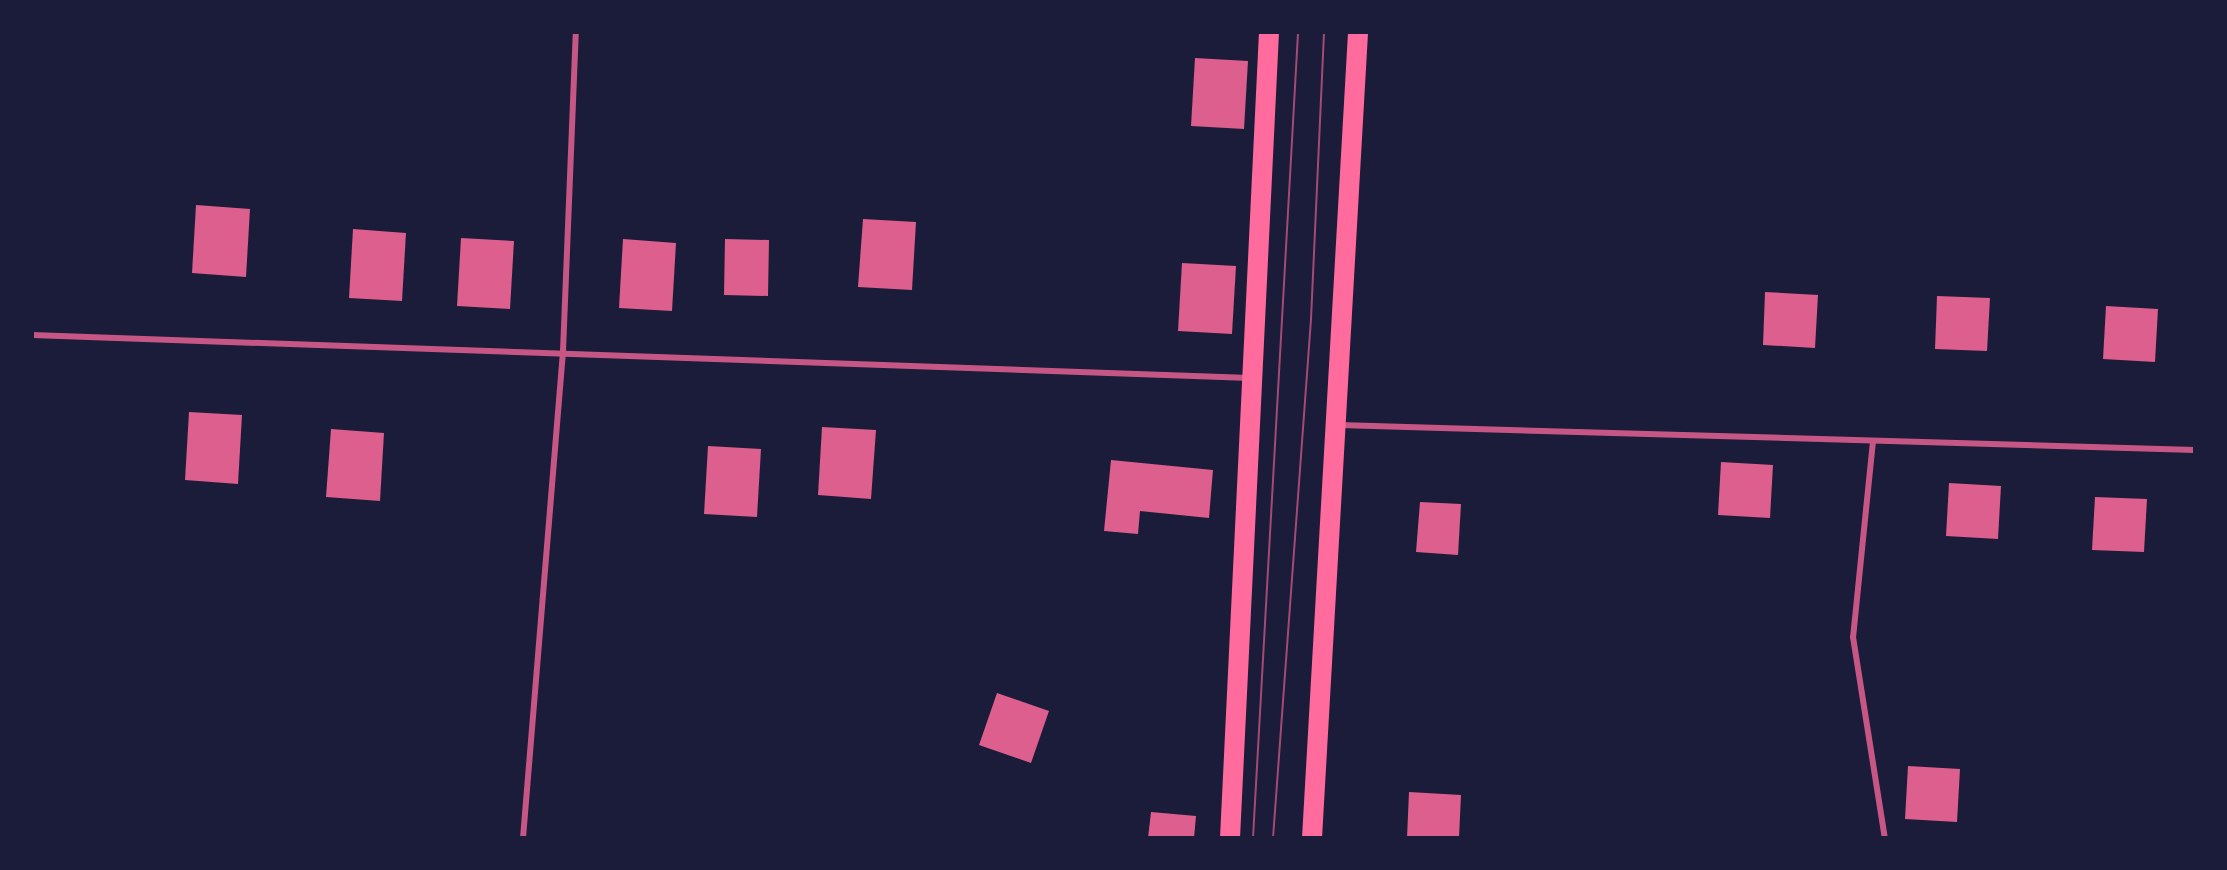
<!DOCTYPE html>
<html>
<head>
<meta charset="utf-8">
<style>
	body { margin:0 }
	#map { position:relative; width:2227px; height:870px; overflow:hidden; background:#1b1b3a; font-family:"IBM Plex Serif",serif }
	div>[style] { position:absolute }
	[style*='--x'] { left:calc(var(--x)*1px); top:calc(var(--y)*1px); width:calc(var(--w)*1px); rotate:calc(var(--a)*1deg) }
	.building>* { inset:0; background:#dd5f8e }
	.service>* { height:6px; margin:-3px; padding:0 3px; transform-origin:3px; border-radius:3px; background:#c65784 }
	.primary>* { height:20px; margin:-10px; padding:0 10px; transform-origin:10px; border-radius:10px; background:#ff6b9d }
	.tram>* { height:2px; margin:-1px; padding:0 1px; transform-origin:1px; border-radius:1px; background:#a44b75 }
	span { translate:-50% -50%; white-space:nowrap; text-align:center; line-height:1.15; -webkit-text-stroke:8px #1b1b3a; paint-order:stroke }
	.frame { position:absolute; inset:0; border:34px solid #1b1b3a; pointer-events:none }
</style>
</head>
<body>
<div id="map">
	<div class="building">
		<div style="clip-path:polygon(1195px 58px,1248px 61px,1244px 129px,1191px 126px)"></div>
		<div style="clip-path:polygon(196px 205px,250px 209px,246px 277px,192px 273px)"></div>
		<div style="clip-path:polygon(863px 219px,916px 222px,912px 290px,858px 287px)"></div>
		<div style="clip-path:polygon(353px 229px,406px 233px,402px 301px,349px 298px)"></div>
		<div style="clip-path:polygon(461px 238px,514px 241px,510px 309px,457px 306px)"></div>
		<div style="clip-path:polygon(623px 239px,676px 243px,672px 311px,619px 308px)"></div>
		<div style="clip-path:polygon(725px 239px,769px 240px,768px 296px,724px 295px)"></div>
		<div style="clip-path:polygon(1182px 263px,1236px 266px,1232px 334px,1178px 331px)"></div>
		<div style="clip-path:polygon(1765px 292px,1818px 295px,1815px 348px,1763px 345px)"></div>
		<div style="clip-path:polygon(1937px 296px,1990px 298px,1987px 351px,1935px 349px)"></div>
		<div style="clip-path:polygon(2106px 306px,2158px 309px,2155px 362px,2103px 359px)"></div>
		<div style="clip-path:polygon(189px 412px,242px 415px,238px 484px,185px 480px)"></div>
		<div style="clip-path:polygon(822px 427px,876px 430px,871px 499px,818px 495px)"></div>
		<div style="clip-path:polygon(331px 429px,384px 433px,380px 501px,326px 497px)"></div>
		<div style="clip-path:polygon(708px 446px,761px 449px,757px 517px,704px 514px)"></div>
		<div style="clip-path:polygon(1111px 460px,1213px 470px,1209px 518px,1140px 511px,1138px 534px,1104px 531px)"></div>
		<div style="clip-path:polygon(1721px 462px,1773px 465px,1770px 518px,1718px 515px)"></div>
		<div style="clip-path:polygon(1949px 483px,2001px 486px,1998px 539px,1946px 536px)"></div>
		<div style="clip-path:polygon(2095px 497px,2147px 499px,2144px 552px,2092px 550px)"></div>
		<div style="clip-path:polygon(1420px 502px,1461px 504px,1458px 555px,1416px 552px)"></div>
		<div style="clip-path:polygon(997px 693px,1049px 711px,1031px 763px,979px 745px)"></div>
		<div style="clip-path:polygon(1908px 766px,1960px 769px,1957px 822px,1905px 819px)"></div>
		<div style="clip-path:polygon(1409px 792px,1461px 795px,1459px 838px,1407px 838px)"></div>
		<div style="clip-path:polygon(1151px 812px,1196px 816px,1194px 838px,1148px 838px)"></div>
	</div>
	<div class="service">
		<div style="--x:32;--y:335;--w:1219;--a:2.02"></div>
		<div style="--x:1339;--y:425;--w:856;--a:1.67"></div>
		<div style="--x:1873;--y:441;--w:197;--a:95.8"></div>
		<div style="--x:1853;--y:637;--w:204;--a:81"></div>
		<div style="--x:523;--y:838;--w:489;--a:-85.3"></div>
		<div style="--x:563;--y:351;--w:319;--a:-87.7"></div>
	</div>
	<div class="primary">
		<div style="--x:1230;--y:838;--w:807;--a:-87.23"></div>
		<div style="--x:1312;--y:838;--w:807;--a:-86.73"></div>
	</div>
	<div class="tram">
		<div style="--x:1253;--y:838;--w:807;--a:-86.8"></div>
		<div style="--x:1273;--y:838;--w:520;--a:-85.81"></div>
		<div style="--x:1311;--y:319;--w:287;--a:-87.4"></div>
	</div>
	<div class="frame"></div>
</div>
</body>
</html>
